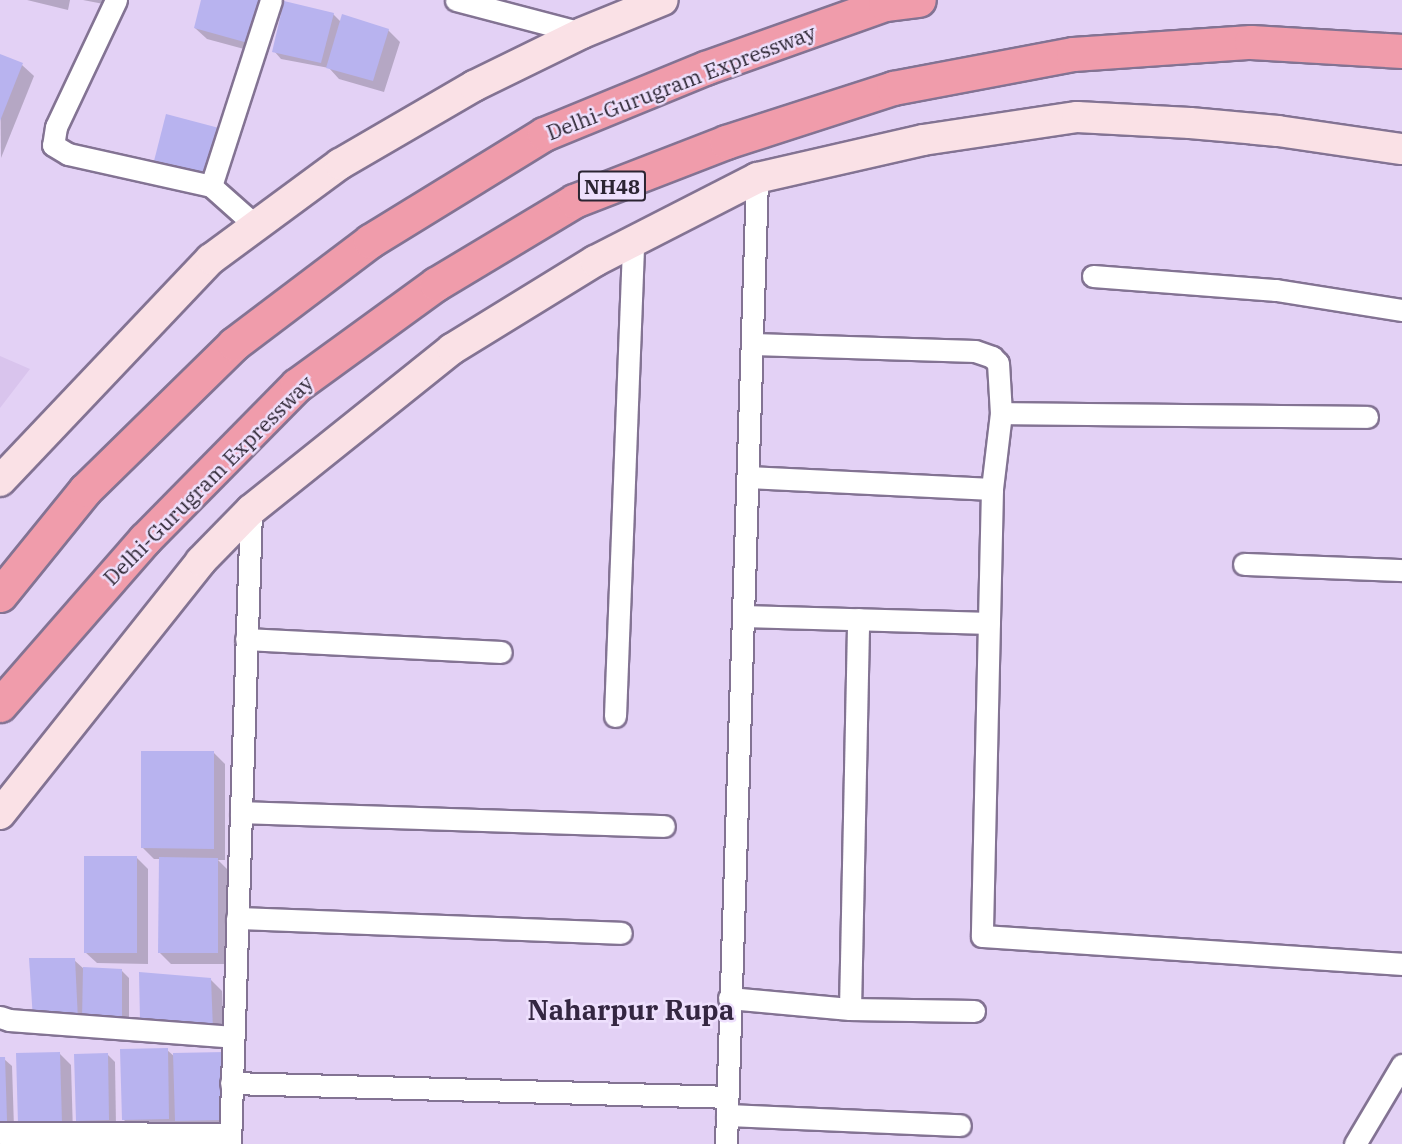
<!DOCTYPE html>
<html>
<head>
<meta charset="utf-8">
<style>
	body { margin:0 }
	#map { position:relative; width:1402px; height:1144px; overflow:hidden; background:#e3d1f5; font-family:"IBM Plex Serif",serif }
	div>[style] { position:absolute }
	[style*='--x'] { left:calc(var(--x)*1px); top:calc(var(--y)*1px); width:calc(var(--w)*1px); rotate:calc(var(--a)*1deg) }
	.built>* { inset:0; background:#d9c4ed }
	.shadow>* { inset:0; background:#0003 }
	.building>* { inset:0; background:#b8b3ef }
	.roads { filter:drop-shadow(2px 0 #837393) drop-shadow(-2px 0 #837393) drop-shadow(0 2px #837393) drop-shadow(0 -2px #837393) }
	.minor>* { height:21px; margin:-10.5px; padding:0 10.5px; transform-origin:10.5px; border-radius:10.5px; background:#fff }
	.secondary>* { height:30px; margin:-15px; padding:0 15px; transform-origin:15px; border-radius:15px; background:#fae1e6 }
	.motorway>* { height:33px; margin:-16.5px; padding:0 16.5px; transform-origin:16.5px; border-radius:16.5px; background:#f09cab }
	span { translate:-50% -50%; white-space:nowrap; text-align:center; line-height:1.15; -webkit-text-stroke:5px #eee0fd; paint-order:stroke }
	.shield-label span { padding:2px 4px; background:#eee0fd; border:2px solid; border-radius:4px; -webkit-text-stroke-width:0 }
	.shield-label { font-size:20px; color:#2b2432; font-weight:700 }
	.street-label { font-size:21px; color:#2b2432 }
	.district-label { font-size:27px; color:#342641; font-weight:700 }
</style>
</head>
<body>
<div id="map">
	<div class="built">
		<div style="clip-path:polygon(0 356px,30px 369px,0 408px)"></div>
	</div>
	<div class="shadow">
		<div style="clip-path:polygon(27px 0,70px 0,68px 10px)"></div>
		<div style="clip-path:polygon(83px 0,120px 0,119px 7px)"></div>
		<div style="clip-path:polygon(203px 0,273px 0,259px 53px,207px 39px,195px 28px)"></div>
		<div style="clip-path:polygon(333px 14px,341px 22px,388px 30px,400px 42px,384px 92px,339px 79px,329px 68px,281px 59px,274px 51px)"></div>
		<div style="clip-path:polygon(0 56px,22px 65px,34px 76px,1px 158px)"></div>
		<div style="clip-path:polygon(167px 115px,214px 181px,163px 168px,155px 161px)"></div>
		<div style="clip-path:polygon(214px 753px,225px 764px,225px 860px,218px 860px,229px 871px,229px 964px,171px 964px,159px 952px,160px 859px,154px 859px,143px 848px)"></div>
		<div style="clip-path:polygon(137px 858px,148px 869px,148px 964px,97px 963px,85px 952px)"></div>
		<div style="clip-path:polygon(74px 960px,84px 969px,122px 971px,129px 978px,129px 1029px,46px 1030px)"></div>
		<div style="clip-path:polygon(210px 979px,222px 991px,224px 1040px,153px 1030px,141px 1018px)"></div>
		<div style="clip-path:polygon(167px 1050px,175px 1057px,237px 1130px,135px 1131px,123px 1119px)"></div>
		<div style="clip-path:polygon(60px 1054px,71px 1065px,73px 1134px,31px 1135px)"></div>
		<div style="clip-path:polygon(107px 1054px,115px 1062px,116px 1127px,85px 1128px,78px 1120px)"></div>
		<div style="clip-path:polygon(0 1059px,4px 1059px,12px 1066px,14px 1128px,0 1129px)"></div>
	</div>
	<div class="building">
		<div style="clip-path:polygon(201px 0,259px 0,248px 43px,194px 28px)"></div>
		<div style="clip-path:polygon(284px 1px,334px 13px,321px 63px,272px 52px)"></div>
		<div style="clip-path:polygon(342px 14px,389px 29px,373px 81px,326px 68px)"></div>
		<div style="clip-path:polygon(0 54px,23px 63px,0 121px)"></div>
		<div style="clip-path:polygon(166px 114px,219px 128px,207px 175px,154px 161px)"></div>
		<div style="clip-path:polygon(141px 751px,214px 751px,214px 849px,141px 848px)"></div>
		<div style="clip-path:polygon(84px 856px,137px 856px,137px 953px,84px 953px)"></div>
		<div style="clip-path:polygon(159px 857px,218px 858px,218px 953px,158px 953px)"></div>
		<div style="clip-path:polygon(29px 958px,75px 958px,78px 1020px,33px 1019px)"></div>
		<div style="clip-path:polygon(83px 967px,122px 969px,122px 1022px,82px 1021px)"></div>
		<div style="clip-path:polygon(139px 972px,211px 978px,213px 1030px,140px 1019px)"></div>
		<div style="clip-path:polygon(168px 1048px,169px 1119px,122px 1120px,120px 1049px)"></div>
		<div style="clip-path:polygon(60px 1052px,62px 1123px,18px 1124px,16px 1053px)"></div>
		<div style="clip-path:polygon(225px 1052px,226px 1120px,175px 1121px,173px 1053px)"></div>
		<div style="clip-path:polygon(108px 1053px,109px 1120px,76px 1121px,74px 1054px)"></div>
		<div style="clip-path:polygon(0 1057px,5px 1057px,7px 1121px,0 1122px)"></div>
	</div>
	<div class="roads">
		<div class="minor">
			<div style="--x:116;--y:0;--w:140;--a:115.3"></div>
			<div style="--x:56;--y:127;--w:18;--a:99"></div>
			<div style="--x:53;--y:145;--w:17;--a:31"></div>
			<div style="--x:68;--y:154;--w:147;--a:12.6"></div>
			<div style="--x:211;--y:186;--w:60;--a:41.6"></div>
			<div style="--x:456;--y:0;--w:130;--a:14.7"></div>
			<div style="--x:211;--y:186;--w:195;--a:-72.1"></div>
			<div style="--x:1093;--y:276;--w:184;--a:4.4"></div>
			<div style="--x:1276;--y:290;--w:128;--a:9"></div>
			<div style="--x:753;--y:344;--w:222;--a:1.8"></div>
			<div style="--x:975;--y:351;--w:18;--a:19"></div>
			<div style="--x:992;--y:357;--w:8;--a:45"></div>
			<div style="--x:998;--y:363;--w:50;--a:86.6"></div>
			<div style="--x:1001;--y:413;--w:77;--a:96.8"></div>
			<div style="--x:992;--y:489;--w:447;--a:91.3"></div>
			<div style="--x:982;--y:936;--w:421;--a:3.8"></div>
			<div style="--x:1001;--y:413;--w:366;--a:0.6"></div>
			<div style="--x:748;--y:477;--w:244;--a:2.8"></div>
			<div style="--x:1244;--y:564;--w:158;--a:2.2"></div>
			<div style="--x:744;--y:616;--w:245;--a:1.6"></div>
			<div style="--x:246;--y:639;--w:255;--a:2.9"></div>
			<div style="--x:615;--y:716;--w:475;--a:-87.8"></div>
			<div style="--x:241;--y:812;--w:423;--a:1.9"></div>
			<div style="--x:237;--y:918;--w:384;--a:2.2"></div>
			<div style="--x:729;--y:998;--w:121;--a:5.2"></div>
			<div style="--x:850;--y:1009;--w:124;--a:0.9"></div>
			<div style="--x:850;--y:1009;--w:390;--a:-88.8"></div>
			<div style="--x:0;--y:1017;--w:9;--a:18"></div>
			<div style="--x:9;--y:1020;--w:225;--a:4.3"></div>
			<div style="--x:231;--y:1083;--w:496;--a:1.6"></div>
			<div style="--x:727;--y:1115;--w:233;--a:2.5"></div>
			<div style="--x:0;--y:1133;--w:230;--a:0.2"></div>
			<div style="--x:230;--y:1144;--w:634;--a:-88.1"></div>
			<div style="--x:726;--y:1144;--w:966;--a:-88.16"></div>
			<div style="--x:1355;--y:1144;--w:92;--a:-59.3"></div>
		</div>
		<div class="secondary">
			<div style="--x:0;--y:481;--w:306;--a:-46.5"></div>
			<div style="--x:211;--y:259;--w:160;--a:-36.4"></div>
			<div style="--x:340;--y:164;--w:155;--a:-30.2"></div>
			<div style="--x:474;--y:86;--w:120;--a:-26.1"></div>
			<div style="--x:582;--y:33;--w:87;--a:-22.2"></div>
			<div style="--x:0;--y:814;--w:323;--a:-51.5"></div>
			<div style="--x:201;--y:561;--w:71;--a:-45.6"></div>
			<div style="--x:251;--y:510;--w:258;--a:-38.7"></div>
			<div style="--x:452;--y:349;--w:168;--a:-31.6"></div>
			<div style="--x:595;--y:261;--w:182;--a:-27.1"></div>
			<div style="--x:757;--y:178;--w:170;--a:-12.9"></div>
			<div style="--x:923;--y:140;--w:156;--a:-8.5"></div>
			<div style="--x:1077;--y:117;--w:113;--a:3"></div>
			<div style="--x:1190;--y:123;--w:88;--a:5.2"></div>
			<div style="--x:1278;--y:131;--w:125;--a:8.3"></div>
		</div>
		<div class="motorway">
			<div style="--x:0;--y:595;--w:135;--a:-51"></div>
			<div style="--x:85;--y:490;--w:209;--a:-44.4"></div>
			<div style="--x:234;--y:344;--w:171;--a:-37.1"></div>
			<div style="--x:370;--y:241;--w:204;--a:-31.6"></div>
			<div style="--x:544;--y:134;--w:174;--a:-22.3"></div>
			<div style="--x:705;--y:68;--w:191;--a:-19.6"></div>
			<div style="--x:885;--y:4;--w:34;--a:-7"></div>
			<div style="--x:0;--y:705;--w:220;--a:-48.9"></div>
			<div style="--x:145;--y:539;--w:216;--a:-45.4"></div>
			<div style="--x:297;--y:385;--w:172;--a:-36"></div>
			<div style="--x:436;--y:284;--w:161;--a:-31"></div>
			<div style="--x:574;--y:201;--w:163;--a:-21.2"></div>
			<div style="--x:726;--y:142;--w:176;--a:-17.9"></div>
			<div style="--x:893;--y:88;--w:183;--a:-10.7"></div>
			<div style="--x:1073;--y:54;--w:178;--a:-3.9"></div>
			<div style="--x:1251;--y:42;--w:151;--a:3.4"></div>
		</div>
	</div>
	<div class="shield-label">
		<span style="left:612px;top:186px">NH48</span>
	</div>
	<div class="street-label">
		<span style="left:681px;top:82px;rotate:-21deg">Delhi-Gurugram Expressway</span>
		<span style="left:208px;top:480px;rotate:-45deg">Delhi-Gurugram Expressway</span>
	</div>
	<div class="district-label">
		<span style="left:631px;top:1010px">Naharpur Rupa</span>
	</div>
</div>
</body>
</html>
